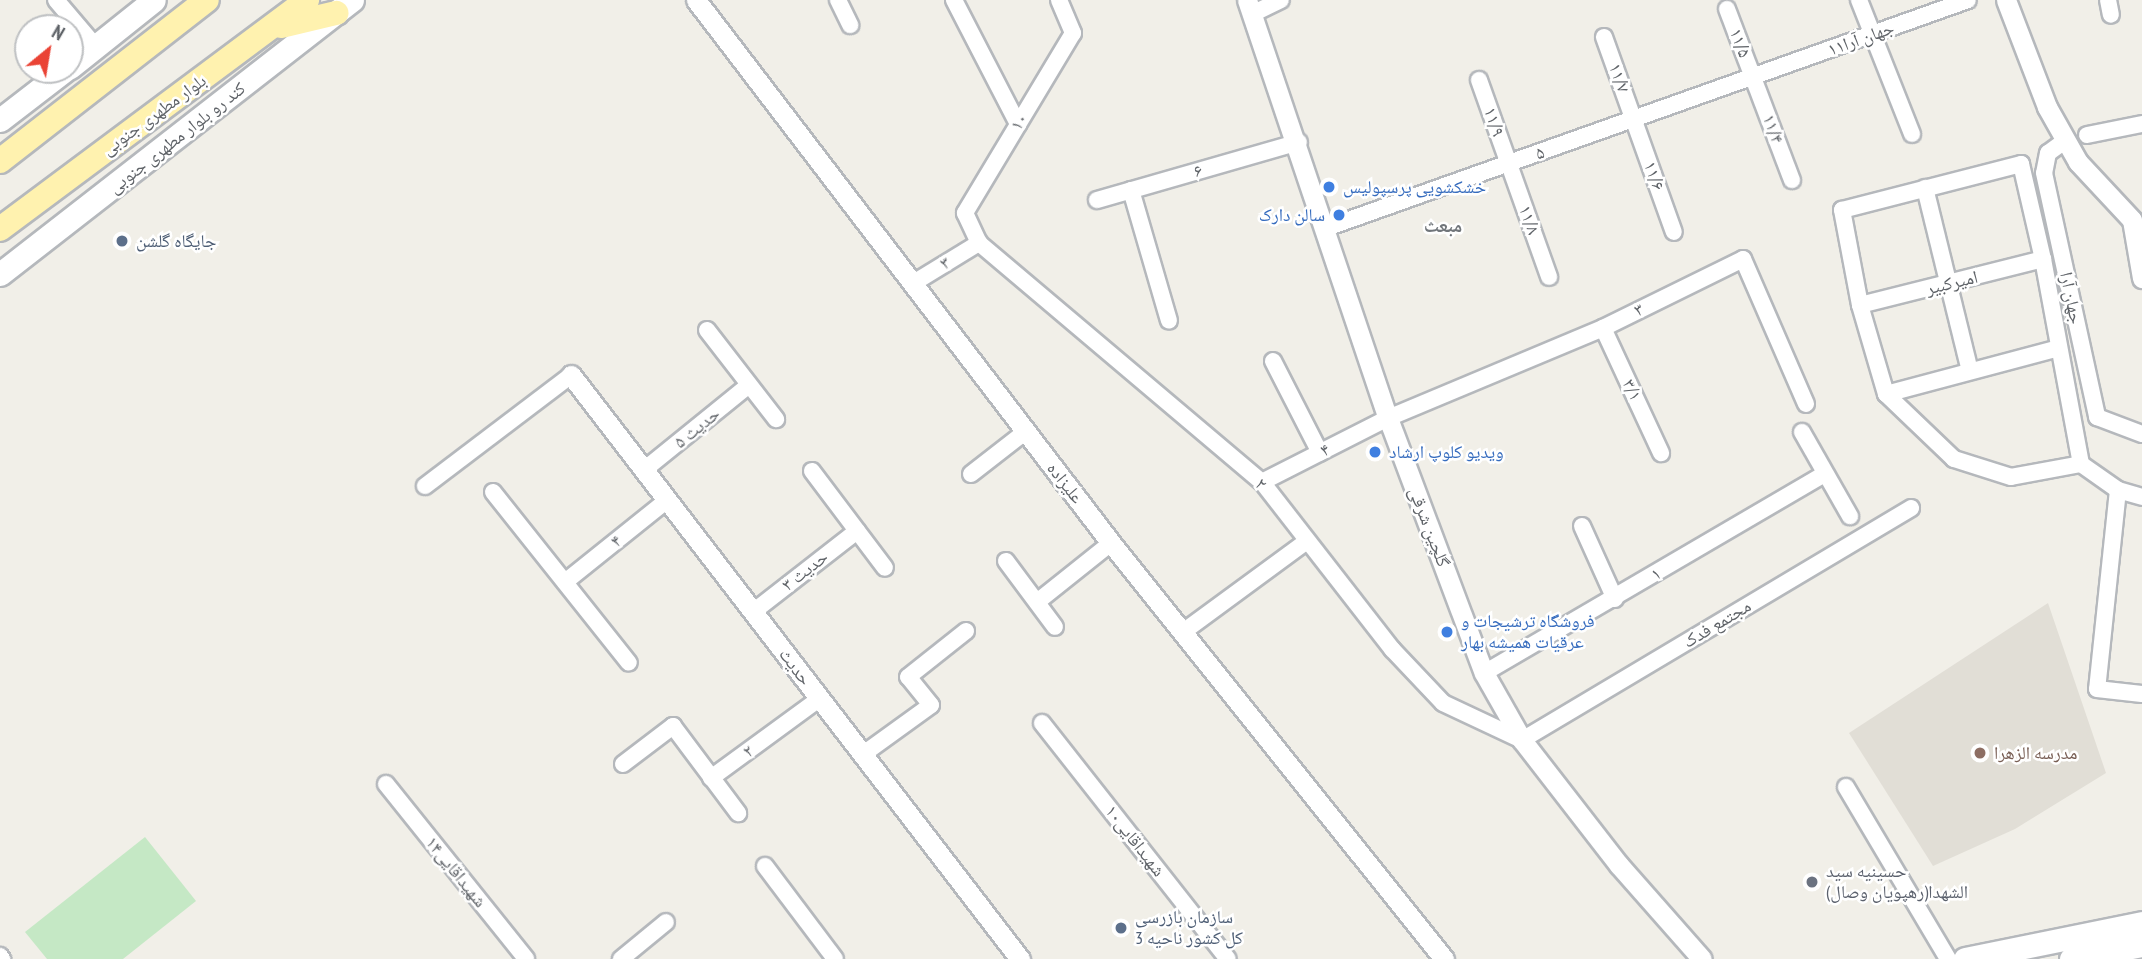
<!DOCTYPE html>
<html>
<head>
<meta charset="utf-8">
<style>
	body { margin:0 }
	#map { position:relative; width:2142px; height:959px; overflow:hidden; background:#f1efe8; font-family:"PT Sans Narrow","Noto Naskh Arabic",sans-serif }
	div>[style] { position:absolute }
	[style*='--x'] { left:calc(var(--x)*1px); top:calc(var(--y)*1px); width:calc(var(--w)*1px); rotate:calc(var(--a)*1deg) }
	.education>* { inset:0; background:#e1ded6 }
	.green>* { inset:0; background:#c5e8c5 }
	.roads { filter:drop-shadow(2px 0 #b5b8bc) drop-shadow(-2px 0 #b5b8bc) drop-shadow(0 2px #b5b8bc) drop-shadow(0 -2px #b5b8bc) }
	.minor>* { height:16px; margin:-8px; padding:0 8px; transform-origin:8px; border-radius:8px; background:#fff }
	.tertiary>* { height:19px; margin:-9.5px; padding:0 9.5px; transform-origin:9.5px; border-radius:9.5px; background:#fff }
	.secondary>* { height:23px; margin:-11.5px; padding:0 11.5px; transform-origin:11.5px; border-radius:11.5px; background:#fff }
	.primary>* { height:24px; margin:-12px; padding:0 12px; transform-origin:12px; border-radius:12px; background:#fff2af }
	.dots>* { width:19px; height:19px; translate:-50% -50%; box-sizing:border-box; border:4px solid #fff; border-radius:50% }
	span { translate:-50% -50%; white-space:nowrap; text-align:center; line-height:1.15; -webkit-text-stroke:5px #fff; paint-order:stroke }
	.street-label { font-size:18px; color:#5f6368 }
	.shop-label { font-size:18px; color:#366cbe }
	.left { translate:0 -50%; text-align:left }
	.right { translate:-100% -50%; text-align:right }
	.service-label { font-size:18px; color:#4e5e75 }
	.education-label { font-size:18px; color:#785e54 }
	.worship-label { font-size:18px; color:#5b616d }
	.neighbourhood-label { font-size:19px; color:#70757a; font-weight:700 }
	.north { position:absolute; left:14px; top:14px; width:70px; height:70px; box-sizing:border-box; background:#fff; border:2px solid #bfc1c3; border-radius:50%; rotate:30deg; font-size:19px; font-weight:700; line-height:28px; text-align:center; color:#5f6368 }
	.north::after { content:''; display:block; margin:auto; width:24px; height:32px; background:#ea4335; clip-path:polygon(50% 0,100% 100%,50% 72%,0 100%) }
</style>
</head>
<body>
<div id="map">
	<div class="education">
		<div style="clip-path:polygon(2048px 603px,2106px 773px,2015px 829px,1933px 866px,1849px 733px)"></div>
	</div>
	<div class="green">
		<div style="clip-path:polygon(145px 837px,196px 901px,123px 959px,47px 959px,25px 932px)"></div>
	</div>
	<div class="roads">
		<div class="minor">
			<div style="--x:56;--y:0;--w:62;--a:49.6"></div>
			<div style="--x:838;--y:0;--w:28;--a:64"></div>
			<div style="--x:954;--y:0;--w:140;--a:62.7"></div>
			<div style="--x:1059;--y:0;--w:36;--a:67"></div>
			<div style="--x:1073;--y:33;--w:210;--a:121"></div>
			<div style="--x:965;--y:213;--w:33;--a:65"></div>
			<div style="--x:979;--y:243;--w:370;--a:40.2"></div>
			<div style="--x:1262;--y:482;--w:212;--a:52.1"></div>
			<div style="--x:1392;--y:649;--w:74;--a:46.6"></div>
			<div style="--x:1443;--y:703;--w:87;--a:25.1"></div>
			<div style="--x:1522;--y:740;--w:453;--a:-30.8"></div>
			<div style="--x:1859;--y:0;--w:144;--a:68.4"></div>
			<div style="--x:2108;--y:0;--w:15;--a:79"></div>
			<div style="--x:1727;--y:9;--w:183;--a:69.2"></div>
			<div style="--x:1252;--y:14;--w:32;--a:-26"></div>
			<div style="--x:1604;--y:37;--w:207;--a:70.3"></div>
			<div style="--x:1479;--y:80;--w:209;--a:70.4"></div>
			<div style="--x:2087;--y:135;--w:56;--a:-11.3"></div>
			<div style="--x:2066;--y:140;--w:22;--a:144"></div>
			<div style="--x:2048;--y:153;--w:20;--a:101"></div>
			<div style="--x:2044;--y:173;--w:250;--a:77.7"></div>
			<div style="--x:2097;--y:417;--w:48;--a:20.7"></div>
			<div style="--x:1925;--y:188;--w:188;--a:76.2"></div>
			<div style="--x:1131;--y:190;--w:136;--a:73.8"></div>
			<div style="--x:1097;--y:200;--w:210;--a:-16"></div>
			<div style="--x:1326;--y:228;--w:681;--a:-19.55"></div>
			<div style="--x:912;--y:284;--w:79;--a:-31.5"></div>
			<div style="--x:1860;--y:305;--w:189;--a:-14.1"></div>
			<div style="--x:1603;--y:328;--w:138;--a:65.1"></div>
			<div style="--x:707;--y:330;--w:113;--a:52.2"></div>
			<div style="--x:1273;--y:361;--w:103;--a:62.9"></div>
			<div style="--x:1886;--y:394;--w:179;--a:-14.9"></div>
			<div style="--x:1802;--y:432;--w:97;--a:60.3"></div>
			<div style="--x:2081;--y:464;--w:71;--a:169.5"></div>
			<div style="--x:2011;--y:477;--w:60;--a:-162.5"></div>
			<div style="--x:1954;--y:459;--w:94;--a:-136.3"></div>
			<div style="--x:1886;--y:394;--w:93;--a:-106.3"></div>
			<div style="--x:1860;--y:305;--w:97;--a:-100.7"></div>
			<div style="--x:1842;--y:210;--w:185;--a:-14.4"></div>
			<div style="--x:2021;--y:164;--w:98;--a:77"></div>
			<div style="--x:2043;--y:259;--w:208;--a:79.5"></div>
			<div style="--x:2081;--y:464;--w:45;--a:35.1"></div>
			<div style="--x:2118;--y:490;--w:25;--a:16"></div>
			<div style="--x:644;--y:470;--w:135;--a:-39"></div>
			<div style="--x:812;--y:471;--w:121;--a:53"></div>
			<div style="--x:971;--y:474;--w:68;--a:-37.9"></div>
			<div style="--x:1262;--y:482;--w:141;--a:-26.9"></div>
			<div style="--x:1388;--y:418;--w:233;--a:-22.7"></div>
			<div style="--x:1603;--y:328;--w:156;--a:-26.2"></div>
			<div style="--x:1743;--y:259;--w:158;--a:66.5"></div>
			<div style="--x:425;--y:486;--w:183;--a:-37.2"></div>
			<div style="--x:2118;--y:490;--w:200;--a:96"></div>
			<div style="--x:2097;--y:689;--w:45;--a:6.3"></div>
			<div style="--x:493;--y:492;--w:218;--a:51.5"></div>
			<div style="--x:1582;--y:526;--w:80;--a:65.7"></div>
			<div style="--x:1006;--y:561;--w:82;--a:53.4"></div>
			<div style="--x:565;--y:582;--w:129;--a:-38.7"></div>
			<div style="--x:1037;--y:602;--w:95;--a:-38.6"></div>
			<div style="--x:753;--y:612;--w:132;--a:-37.9"></div>
			<div style="--x:1183;--y:632;--w:154;--a:-36.3"></div>
			<div style="--x:1484;--y:673;--w:395;--a:-30.3"></div>
			<div style="--x:1042;--y:723;--w:300;--a:51.8"></div>
			<div style="--x:862;--y:755;--w:85;--a:-35.9"></div>
			<div style="--x:931;--y:705;--w:36;--a:-129"></div>
			<div style="--x:908;--y:677;--w:74;--a:-38.4"></div>
			<div style="--x:623;--y:764;--w:63;--a:-37.2"></div>
			<div style="--x:673;--y:726;--w:109;--a:53.2"></div>
			<div style="--x:711;--y:778;--w:134;--a:-36.2"></div>
			<div style="--x:386;--y:784;--w:224;--a:51.3"></div>
			<div style="--x:1846;--y:787;--w:200;--a:59.3"></div>
			<div style="--x:765;--y:866;--w:116;--a:53"></div>
			<div style="--x:0;--y:956;--w:4;--a:56"></div>
			<div style="--x:621;--y:959;--w:58;--a:-39.4"></div>
		</div>
		<div class="tertiary">
			<div style="--x:696;--y:0;--w:683;--a:52.61"></div>
			<div style="--x:1111;--y:543;--w:533;--a:51.32"></div>
			<div style="--x:1247;--y:0;--w:441;--a:71.4"></div>
			<div style="--x:1388;--y:418;--w:272;--a:69.4"></div>
			<div style="--x:1484;--y:673;--w:77;--a:60.4"></div>
			<div style="--x:1522;--y:740;--w:158;--a:52.2"></div>
			<div style="--x:1619;--y:865;--w:125;--a:48.6"></div>
			<div style="--x:2006;--y:0;--w:115;--a:69"></div>
			<div style="--x:2047;--y:107;--w:63;--a:60.6"></div>
			<div style="--x:2078;--y:162;--w:79;--a:47"></div>
			<div style="--x:2132;--y:220;--w:59;--a:80.2"></div>
			<div style="--x:571;--y:375;--w:737;--a:52.45"></div>
		</div>
		<div class="secondary">
			<div style="--x:70;--y:67;--w:107;--a:-38.6"></div>
			<div style="--x:0;--y:120;--w:82;--a:-37.6"></div>
			<div style="--x:0;--y:274;--w:446;--a:-37.9"></div>
			<div style="--x:1965;--y:959;--w:181;--a:-11.5"></div>
			<div style="--x:2071;--y:959;--w:72;--a:-11.2"></div>
		</div>
		<div class="primary">
			<div style="--x:281;--y:26;--w:57;--a:-13.3"></div>
			<div style="--x:0;--y:161;--w:262;--a:-37.9"></div>
			<div style="--x:0;--y:229;--w:383;--a:-36.7"></div>
		</div>
	</div>
	<div class="dots">
		<div style="left:1329px;top:187px;background:#3f7fe0"></div>
		<div style="left:1339px;top:215px;background:#3f7fe0"></div>
		<div style="left:122px;top:241px;background:#5c6f8a"></div>
		<div style="left:1375px;top:452px;background:#3f7fe0"></div>
		<div style="left:1447px;top:632px;background:#3f7fe0"></div>
		<div style="left:1980px;top:753px;background:#8d6e63"></div>
		<div style="left:1812px;top:882px;background:#6b7280"></div>
		<div style="left:1121px;top:928px;background:#5c6f8a"></div>
	</div>
	<div class="street-label">
		<span style="left:1861px;top:39px;rotate:-20deg">جهان آرا۱۱</span>
		<span style="left:1740px;top:43px;rotate:69deg">۱۱/۵</span>
		<span style="left:1619px;top:78px;rotate:70deg">۱۱/۷</span>
		<span style="left:154px;top:115px;rotate:-36deg">بلوار مطهری جنوبی</span>
		<span style="left:1019px;top:122px;rotate:-59deg">۱۰</span>
		<span style="left:1494px;top:122px;rotate:71deg">۱۱/۹</span>
		<span style="left:1773px;top:129px;rotate:69deg">۱۱/۴</span>
		<span style="left:177px;top:138px;rotate:-38deg">کند رو بلوار مطهری جنوبی</span>
		<span style="left:1540px;top:153px;rotate:-19deg">۵</span>
		<span style="left:1198px;top:171px;rotate:-16deg">۶</span>
		<span style="left:1654px;top:176px;rotate:70deg">۱۱/۶</span>
		<span style="left:1529px;top:220px;rotate:70deg">۱۱/۸</span>
		<span style="left:945px;top:263px;rotate:-32deg">۳</span>
		<span style="left:1952px;top:283px;rotate:-14deg">امیرکبیر</span>
		<span style="left:2071px;top:298px;rotate:78deg">جهان آرا</span>
		<span style="left:1639px;top:310px;rotate:-26deg">۳</span>
		<span style="left:1632px;top:390px;rotate:65deg">۳/۱</span>
		<span style="left:697px;top:428px;rotate:-39deg">حدیث ۵</span>
		<span style="left:1325px;top:450px;rotate:-27deg">۴</span>
		<span style="left:1065px;top:483px;rotate:52deg">علیزاده</span>
		<span style="left:1261px;top:484px;rotate:46deg">۲</span>
		<span style="left:1429px;top:527px;rotate:69deg">گلچین شرقی</span>
		<span style="left:616px;top:541px;rotate:-39deg">۴</span>
		<span style="left:805px;top:571px;rotate:-38deg">حدیث ۳</span>
		<span style="left:1656px;top:574px;rotate:-31deg">۱</span>
		<span style="left:1717px;top:624px;rotate:-31deg">مجتمع فدک</span>
		<span style="left:795px;top:667px;rotate:53deg">حدیث</span>
		<span style="left:748px;top:751px;rotate:-36deg">۲</span>
		<span style="left:1135px;top:841px;rotate:52deg">شهیداقایی۱۰</span>
		<span style="left:456px;top:872px;rotate:51deg">شهیداقایی۱۴</span>
	</div>
	<div class="shop-label">
		<span class="left" style="left:1343px;top:187px">خشکشویی پرسپولیس</span>
		<span class="right" style="left:1325px;top:215px">سالن دارک</span>
		<span class="left" style="left:1389px;top:452px">ویدیو کلوپ ارشاد</span>
		<span class="left" style="left:1461px;top:632px">فروشگاه ترشیجات و<br>عرقیات همیشه بهار</span>
	</div>
	<div class="service-label">
		<span class="left" style="left:136px;top:241px">جایگاه گلشن</span>
		<span class="left" style="left:1135px;top:928px">سازمان بازرسی<br>کل کشور ناحیه 3</span>
	</div>
	<div class="education-label">
		<span class="left" style="left:1994px;top:753px">مدرسه الزهرا</span>
	</div>
	<div class="worship-label">
		<span class="left" style="left:1826px;top:882px">حسینیه سید<br>الشهدا(رهپویان وصال)</span>
	</div>
	<div class="neighbourhood-label">
		<span style="left:1443px;top:226px">مبعث</span>
	</div>
	<div class="north">N</div>
</div>
</body>
</html>
